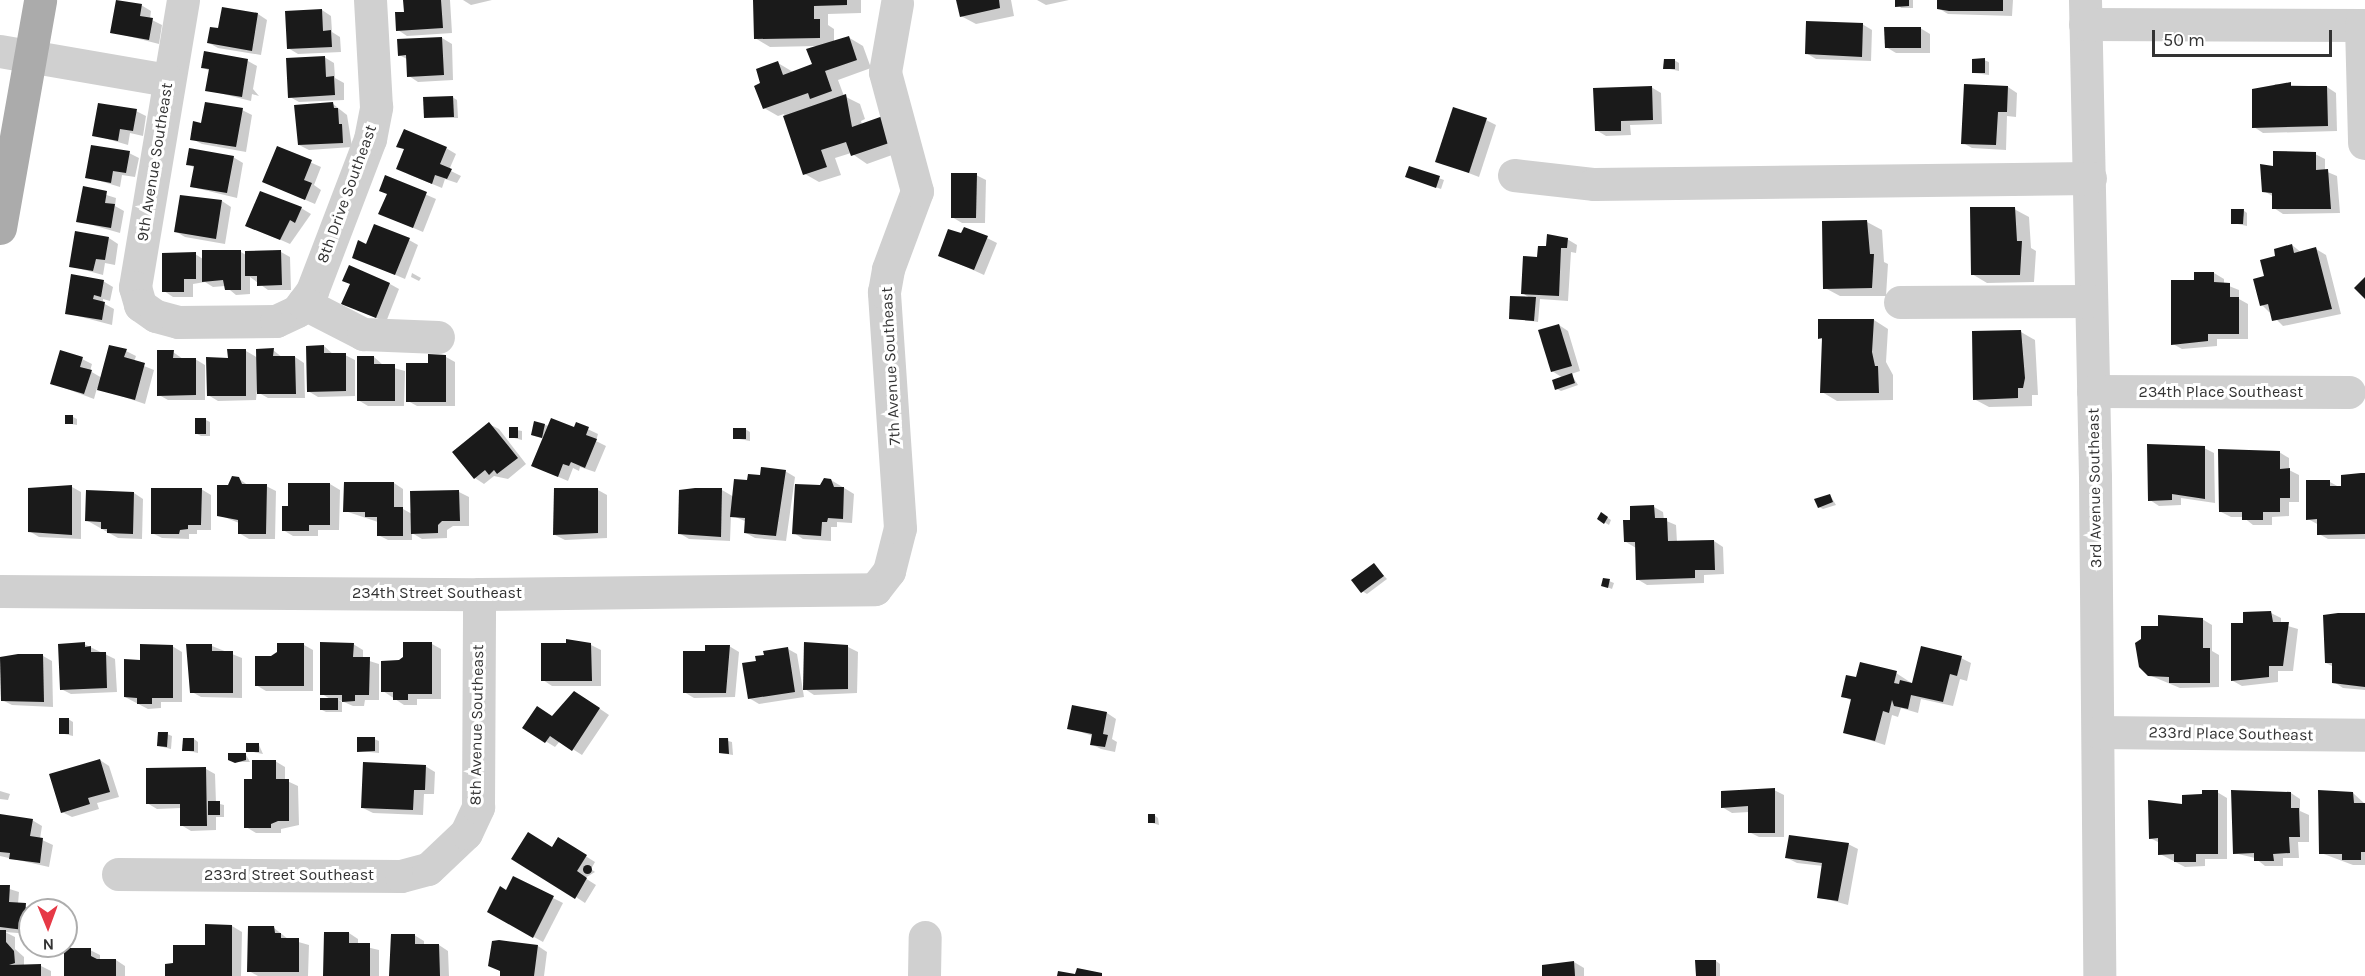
<!DOCTYPE html>
<html>
<head>
<meta charset="utf-8">
<style>
	body { margin:0 }
	#map { position:relative; width:2365px; height:976px; overflow:hidden; background:#fff; font-family:Karla,sans-serif }
	div>[style] { position:absolute }
	[style*='--x'] { left:calc(var(--x)*1px); top:calc(var(--y)*1px); width:calc(var(--w)*1px); rotate:calc(var(--a)*1deg) }
	.shadow>* { inset:0; background:#0003 }
	.building>* { inset:0; background:#1a1a1a }
	.round { border-radius:50% }
	.minor>* { height:33px; margin:-16.5px; padding:0 16.5px; transform-origin:16.5px; border-radius:16.5px; background:#d0d0d0 }
	.major>* { height:33px; margin:-16.5px; padding:0 16.5px; transform-origin:16.5px; border-radius:16.5px; background:#ababab }
	span { translate:-50% -50%; white-space:nowrap; text-align:center; line-height:1.15; -webkit-text-stroke:6px #fff; paint-order:stroke }
	.street-label { font-size:16px; color:#333 }
	.north { position:absolute; left:18px; top:898px; width:60px; height:60px; box-sizing:border-box; background:#fff; border:2px solid #adadad; border-radius:50%; rotate:179deg; font-size:16px; font-weight:700; line-height:24px; text-align:center; color:#333 }
	.north::after { content:''; display:block; margin:auto; width:21px; height:27px; background:#e63946; clip-path:polygon(50% 0,100% 100%,50% 72%,0 100%) }
	.scale { position:absolute; left:2152px; top:30px; width:180px; height:27px; box-sizing:border-box; border:3px solid #333; border-top:0; padding-left:8px; font-size:18px; line-height:21px; white-space:nowrap; color:#333; -webkit-text-stroke:4px #fff; paint-order:stroke }
</style>
</head>
<body>
<div id="map">
	<div class="shadow">
		<div style="clip-path:polygon(404px 0,450px 0,452px 33px,407px 36px,398px 30px,405px 13px)"></div>
		<div style="clip-path:polygon(463px 0,492px 0,471px 5px)"></div>
		<div style="clip-path:polygon(754px 0,861px 0,861px 13px,828px 14px,828px 25px,834px 29px,834px 42px,848px 37px,863px 46px,871px 68px,838px 80px,844px 96px,860px 104px,865px 119px,861px 121px,862px 125px,906px 150px,867px 164px,851px 153px,835px 158px,841px 175px,819px 182px,805px 174px,784px 114px,778px 116px,764px 108px,762px 84px,778px 63px,793px 72px,814px 65px,817px 46px,770px 47px,755px 38px)"></div>
		<div style="clip-path:polygon(957px 0,1011px 0,1014px 16px,976px 24px,961px 16px)"></div>
		<div style="clip-path:polygon(1037px 0,1069px 0,1046px 5px)"></div>
		<div style="clip-path:polygon(1896px 0,1913px 0,1913px 8px,1901px 8px)"></div>
		<div style="clip-path:polygon(1938px 0,2013px 0,2012px 16px,1948px 14px,1938px 8px)"></div>
		<div style="clip-path:polygon(141px 5px,151px 11px,150px 19px,162px 25px,159px 44px,112px 32px)"></div>
		<div style="clip-path:polygon(322px 10px,331px 16px,332px 32px,340px 37px,341px 52px,298px 54px,288px 48px)"></div>
		<div style="clip-path:polygon(258px 14px,267px 20px,261px 55px,218px 48px,209px 43px)"></div>
		<div style="clip-path:polygon(1862px 24px,1872px 30px,1871px 61px,1816px 59px,1806px 53px)"></div>
		<div style="clip-path:polygon(1920px 28px,1930px 34px,1930px 53px,1896px 53px,1886px 47px)"></div>
		<div style="clip-path:polygon(442px 38px,452px 44px,453px 80px,418px 82px,409px 76px,407px 59px,399px 55px)"></div>
		<div style="clip-path:polygon(205px 53px,248px 61px,257px 66px,253px 89px,259px 96px,252px 94px,251px 101px,207px 90px,210px 71px,202px 67px)"></div>
		<div style="clip-path:polygon(324px 57px,334px 63px,335px 78px,344px 83px,344px 100px,299px 102px,290px 97px)"></div>
		<div style="clip-path:polygon(1674px 60px,1679px 63px,1679px 71px,1665px 68px)"></div>
		<div style="clip-path:polygon(1984px 60px,1989px 62px,1989px 75px,1974px 73px)"></div>
		<div style="clip-path:polygon(2275px 84px,2327px 87px,2336px 93px,2337px 131px,2263px 133px,2254px 127px)"></div>
		<div style="clip-path:polygon(1651px 87px,1661px 93px,1662px 124px,1630px 125px,1631px 135px,1606px 136px,1596px 130px)"></div>
		<div style="clip-path:polygon(2008px 87px,2017px 93px,2016px 117px,2007px 116px,2006px 150px,1972px 148px,1963px 143px)"></div>
		<div style="clip-path:polygon(452px 97px,457px 100px,458px 118px,425px 117px)"></div>
		<div style="clip-path:polygon(333px 104px,347px 115px,352px 147px,309px 150px,299px 145px)"></div>
		<div style="clip-path:polygon(242px 110px,252px 115px,246px 152px,202px 144px,192px 139px,203px 125px)"></div>
		<div style="clip-path:polygon(136px 111px,146px 116px,143px 136px,130px 133px,128px 145px,94px 135px)"></div>
		<div style="clip-path:polygon(1486px 120px,1496px 125px,1479px 177px,1437px 161px)"></div>
		<div style="clip-path:polygon(398px 146px,446px 148px,456px 154px,449px 170px,461px 176px,457px 183px,445px 179px,442px 188px,408px 174px,406px 150px)"></div>
		<div style="clip-path:polygon(278px 148px,321px 167px,314px 185px,321px 190px,315px 204px,264px 182px)"></div>
		<div style="clip-path:polygon(129px 153px,139px 158px,135px 177px,122px 175px,120px 187px,87px 177px)"></div>
		<div style="clip-path:polygon(2315px 154px,2325px 159px,2325px 171px,2337px 176px,2340px 213px,2283px 214px,2274px 208px,2274px 197px,2264px 191px,2274px 167px)"></div>
		<div style="clip-path:polygon(233px 157px,243px 163px,237px 198px,192px 187px,195px 168px,188px 164px)"></div>
		<div style="clip-path:polygon(1410px 168px,1444px 180px,1441px 189px,1411px 178px)"></div>
		<div style="clip-path:polygon(976px 175px,986px 180px,985px 223px,962px 223px,952px 217px)"></div>
		<div style="clip-path:polygon(386px 177px,436px 199px,423px 232px,390px 218px)"></div>
		<div style="clip-path:polygon(84px 188px,116px 198px,115px 206px,124px 211px,120px 233px,78px 221px)"></div>
		<div style="clip-path:polygon(222px 201px,231px 207px,225px 244px,185px 237px,175px 231px)"></div>
		<div style="clip-path:polygon(301px 208px,311px 214px,290px 244px,247px 225px)"></div>
		<div style="clip-path:polygon(2014px 209px,2029px 217px,2031px 248px,2036px 251px,2034px 282px,1987px 283px,1972px 274px)"></div>
		<div style="clip-path:polygon(2243px 210px,2247px 213px,2247px 226px,2233px 223px)"></div>
		<div style="clip-path:polygon(1867px 222px,1882px 230px,1884px 262px,1888px 264px,1886px 296px,1840px 296px,1825px 288px)"></div>
		<div style="clip-path:polygon(962px 235px,987px 238px,997px 243px,984px 275px,940px 255px)"></div>
		<div style="clip-path:polygon(109px 238px,118px 244px,115px 265px,105px 263px,103px 275px,70px 266px)"></div>
		<div style="clip-path:polygon(1567px 239px,1577px 245px,1576px 253px,1571px 252px,1568px 301px,1540px 299px,1538px 322px,1510px 318px,1532px 299px,1522px 293px,1539px 259px,1548px 248px)"></div>
		<div style="clip-path:polygon(409px 240px,418px 245px,405px 279px,353px 257px,367px 246px)"></div>
		<div style="clip-path:polygon(2292px 245px,2302px 253px,2316px 249px,2326px 255px,2341px 314px,2283px 326px,2262px 305px,2266px 277px,2277px 257px)"></div>
		<div style="clip-path:polygon(241px 252px,246px 255px,281px 252px,290px 257px,291px 290px,268px 290px,250px 277px,250px 294px,236px 295px,225px 286px,213px 287px,205px 282px,193px 284px,193px 297px,173px 297px,164px 291px,195px 254px,203px 259px)"></div>
		<div style="clip-path:polygon(412px 273px,421px 278px,419px 281px,411px 277px)"></div>
		<div style="clip-path:polygon(2196px 273px,2214px 273px,2224px 279px,2224px 284px,2239px 290px,2239px 299px,2248px 304px,2248px 339px,2217px 339px,2217px 346px,2182px 349px,2173px 344px)"></div>
		<div style="clip-path:polygon(103px 281px,113px 287px,110px 301px,103px 299px,103px 303px,114px 309px,112px 325px,66px 313px)"></div>
		<div style="clip-path:polygon(390px 284px,399px 289px,386px 322px,343px 304px)"></div>
		<div style="clip-path:polygon(1874px 320px,1888px 329px,1886px 362px,1893px 375px,1893px 400px,1837px 401px,1822px 392px,1823px 340px,1819px 338px)"></div>
		<div style="clip-path:polygon(1559px 325px,1568px 331px,1580px 371px,1571px 374px,1578px 385px,1561px 391px,1557px 389px,1563px 378px,1552px 371px)"></div>
		<div style="clip-path:polygon(2021px 332px,2035px 340px,2038px 395px,2032px 395px,2032px 406px,1989px 407px,1974px 399px)"></div>
		<div style="clip-path:polygon(324px 346px,334px 355px,345px 355px,355px 360px,355px 396px,318px 397px,308px 391px,307px 347px)"></div>
		<div style="clip-path:polygon(273px 350px,283px 358px,295px 357px,304px 363px,305px 398px,268px 398px,259px 393px,258px 378px,256px 400px,218px 401px,208px 395px,246px 351px,258px 358px)"></div>
		<div style="clip-path:polygon(126px 351px,136px 356px,134px 362px,154px 370px,145px 404px,97px 388px,94px 399px,51px 383px,82px 359px,92px 364px,90px 371px,102px 378px)"></div>
		<div style="clip-path:polygon(173px 352px,183px 359px,195px 359px,205px 365px,205px 400px,168px 400px,159px 395px)"></div>
		<div style="clip-path:polygon(374px 357px,383px 365px,405px 371px,404px 406px,368px 406px,358px 400px)"></div>
		<div style="clip-path:polygon(446px 357px,455px 362px,455px 406px,417px 406px,408px 401px,429px 365px)"></div>
		<div style="clip-path:polygon(73px 417px,77px 419px,77px 425px,66px 423px)"></div>
		<div style="clip-path:polygon(206px 420px,210px 422px,210px 436px,201px 436px,197px 434px)"></div>
		<div style="clip-path:polygon(489px 424px,499px 429px,526px 464px,508px 479px,494px 476px,484px 484px,475px 478px)"></div>
		<div style="clip-path:polygon(577px 424px,598px 434px,596px 441px,606px 446px,595px 472px,580px 467px,579px 471px,573px 468px,568px 481px,533px 466px,544px 439px,532px 435px,544px 425px,575px 429px)"></div>
		<div style="clip-path:polygon(511px 429px,522px 431px,522px 440px,510px 437px)"></div>
		<div style="clip-path:polygon(745px 429px,750px 432px,750px 441px,734px 438px)"></div>
		<div style="clip-path:polygon(2204px 448px,2214px 453px,2215px 503px,2181px 498px,2181px 505px,2159px 506px,2150px 500px)"></div>
		<div style="clip-path:polygon(2279px 452px,2289px 458px,2289px 470px,2299px 475px,2299px 502px,2289px 502px,2289px 516px,2272px 517px,2272px 525px,2253px 525px,2243px 517px,2231px 517px,2221px 512px)"></div>
		<div style="clip-path:polygon(785px 471px,795px 477px,786px 541px,755px 538px,746px 533px,747px 522px,731px 515px,730px 541px,689px 539px,679px 533px,722px 490px,734px 497px,748px 482px)"></div>
		<div style="clip-path:polygon(2365px 475px,2365px 539px,2328px 539px,2319px 534px,2319px 525px,2308px 519px,2330px 482px,2339px 487px)"></div>
		<div style="clip-path:polygon(238px 478px,249px 486px,266px 486px,276px 491px,275px 539px,249px 539px,239px 533px,239px 523px,219px 515px,229px 486px)"></div>
		<div style="clip-path:polygon(831px 480px,854px 494px,852px 523px,837px 522px,837px 527px,831px 527px,831px 541px,803px 539px,794px 533px)"></div>
		<div style="clip-path:polygon(394px 483px,403px 489px,403px 509px,412px 514px,459px 492px,469px 497px,469px 526px,453px 526px,447px 530px,447px 538px,422px 539px,412px 533px,412px 540px,388px 540px,378px 535px,378px 522px,345px 511px)"></div>
		<div style="clip-path:polygon(330px 484px,340px 490px,339px 530px,318px 530px,318px 536px,293px 536px,283px 530px,289px 508px)"></div>
		<div style="clip-path:polygon(72px 487px,81px 492px,81px 539px,39px 537px,29px 531px)"></div>
		<div style="clip-path:polygon(201px 489px,211px 495px,211px 530px,197px 530px,197px 534px,189px 534px,189px 539px,162px 538px,152px 533px)"></div>
		<div style="clip-path:polygon(598px 490px,607px 495px,607px 538px,565px 540px,555px 535px)"></div>
		<div style="clip-path:polygon(134px 493px,143px 499px,142px 539px,118px 538px,86px 520px)"></div>
		<div style="clip-path:polygon(1830px 495px,1836px 505px,1823px 509px,1819px 507px)"></div>
		<div style="clip-path:polygon(1654px 507px,1663px 512px,1664px 520px,1676px 525px,1677px 542px,1714px 541px,1723px 547px,1724px 574px,1704px 575px,1704px 583px,1647px 585px,1637px 579px,1636px 548px,1626px 542px,1632px 521px)"></div>
		<div style="clip-path:polygon(1602px 514px,1611px 520px,1609px 525px,1599px 519px)"></div>
		<div style="clip-path:polygon(1374px 565px,1387px 579px,1367px 594px,1362px 591px)"></div>
		<div style="clip-path:polygon(1604px 579px,1614px 583px,1612px 589px,1602px 585px)"></div>
		<div style="clip-path:polygon(2271px 613px,2281px 618px,2281px 624px,2298px 629px,2293px 671px,2278px 671px,2278px 682px,2242px 686px,2233px 681px,2245px 624px)"></div>
		<div style="clip-path:polygon(2365px 615px,2365px 690px,2343px 688px,2334px 682px,2334px 667px,2326px 663px)"></div>
		<div style="clip-path:polygon(2202px 619px,2212px 625px,2212px 651px,2219px 655px,2219px 687px,2180px 688px,2149px 675px,2159px 627px)"></div>
		<div style="clip-path:polygon(84px 644px,115px 659px,117px 692px,71px 694px,61px 689px)"></div>
		<div style="clip-path:polygon(353px 644px,363px 650px,363px 659px,379px 664px,379px 700px,365px 700px,364px 706px,353px 706px,337px 699px,342px 702px,342px 712px,326px 712px,322px 710px,332px 700px,322px 694px)"></div>
		<div style="clip-path:polygon(432px 644px,441px 649px,441px 699px,417px 699px,417px 705px,404px 705px,383px 691px,400px 662px)"></div>
		<div style="clip-path:polygon(805px 644px,848px 647px,858px 652px,857px 693px,814px 695px,805px 689px)"></div>
		<div style="clip-path:polygon(304px 645px,313px 650px,313px 691px,266px 691px,256px 685px,272px 657px)"></div>
		<div style="clip-path:polygon(591px 645px,601px 650px,601px 686px,552px 686px,543px 680px)"></div>
		<div style="clip-path:polygon(172px 646px,182px 652px,182px 702px,161px 702px,161px 708px,148px 709px,125px 697px,141px 661px)"></div>
		<div style="clip-path:polygon(212px 646px,242px 658px,242px 698px,201px 697px,192px 692px)"></div>
		<div style="clip-path:polygon(729px 646px,739px 652px,735px 697px,694px 698px,684px 692px,706px 653px)"></div>
		<div style="clip-path:polygon(788px 649px,797px 654px,804px 697px,759px 704px,749px 698px,758px 662px)"></div>
		<div style="clip-path:polygon(43px 656px,52px 661px,53px 707px,12px 705px,2px 700px)"></div>
		<div style="clip-path:polygon(1961px 658px,1971px 663px,1967px 681px,1960px 679px,1953px 706px,1921px 699px,1918px 713px,1901px 708px,1898px 717px,1892px 715px,1885px 745px,1844px 732px,1852px 701px,1843px 696px,1857px 679px,1896px 673px,1913px 684px)"></div>
		<div style="clip-path:polygon(584px 698px,609px 715px,582px 755px,560px 741px,555px 747px,524px 728px,553px 717px)"></div>
		<div style="clip-path:polygon(1107px 713px,1116px 719px,1112px 739px,1117px 742px,1115px 752px,1101px 749px,1091px 744px,1093px 736px,1069px 728px)"></div>
		<div style="clip-path:polygon(68px 719px,73px 722px,73px 736px,60px 733px)"></div>
		<div style="clip-path:polygon(167px 734px,172px 736px,171px 749px,159px 746px)"></div>
		<div style="clip-path:polygon(194px 739px,198px 742px,198px 753px,184px 750px)"></div>
		<div style="clip-path:polygon(374px 739px,379px 741px,379px 753px,359px 751px)"></div>
		<div style="clip-path:polygon(720px 739px,732px 742px,733px 755px,720px 753px)"></div>
		<div style="clip-path:polygon(259px 745px,263px 754px,248px 751px)"></div>
		<div style="clip-path:polygon(246px 755px,250px 762px,234px 762px)"></div>
		<div style="clip-path:polygon(100px 760px,109px 766px,119px 797px,97px 803px,99px 809px,72px 817px,62px 812px)"></div>
		<div style="clip-path:polygon(275px 761px,285px 767px,285px 780px,298px 786px,299px 825px,281px 829px,281px 833px,256px 833px,246px 827px,253px 781px)"></div>
		<div style="clip-path:polygon(425px 766px,435px 772px,434px 794px,424px 794px,423px 815px,373px 813px,363px 808px)"></div>
		<div style="clip-path:polygon(206px 769px,215px 774px,216px 803px,224px 805px,224px 817px,216px 817px,216px 830px,191px 831px,181px 825px,181px 808px,157px 809px,147px 803px)"></div>
		<div style="clip-path:polygon(1774px 790px,1784px 795px,1784px 837px,1759px 837px,1749px 832px,1749px 812px,1732px 813px,1722px 807px)"></div>
		<div style="clip-path:polygon(0 791px,10px 794px,8px 800px,0 799px)"></div>
		<div style="clip-path:polygon(2217px 792px,2227px 798px,2227px 859px,2205px 859px,2205px 866px,2185px 867px,2160px 854px,2160px 843px,2150px 838px,2184px 806px,2184px 796px)"></div>
		<div style="clip-path:polygon(2291px 793px,2300px 799px,2300px 811px,2309px 815px,2309px 842px,2298px 842px,2299px 858px,2283px 858px,2283px 866px,2265px 866px,2255px 858px,2234px 853px)"></div>
		<div style="clip-path:polygon(2353px 793px,2365px 804px,2365px 865px,2353px 865px,2321px 853px)"></div>
		<div style="clip-path:polygon(0 815px,32px 820px,42px 826px,40px 839px,53px 845px,49px 867px,0 856px)"></div>
		<div style="clip-path:polygon(1154px 815px,1158px 818px,1159px 825px,1149px 822px)"></div>
		<div style="clip-path:polygon(1848px 844px,1858px 849px,1848px 905px,1819px 897px,1823px 866px,1797px 863px,1787px 858px)"></div>
		<div style="clip-path:polygon(568px 845px,595px 862px,591px 869px,595px 872px,585px 878px,596px 885px,585px 903px,576px 897px)"></div>
		<div style="clip-path:polygon(0 886px,19px 892px,18px 904px,35px 910px,30px 910px,30px 934px,5px 932px,15px 937px,15px 949px,24px 957px,24px 966px,41px 966px,51px 971px,51px 976px,0 976px)"></div>
		<div style="clip-path:polygon(507px 892px,553px 898px,563px 903px,543px 942px,489px 912px)"></div>
		<div style="clip-path:polygon(232px 926px,242px 932px,241px 976px,167px 976px,172px 965px,206px 947px)"></div>
		<div style="clip-path:polygon(274px 928px,288px 939px,309px 945px,308px 976px,258px 976px,249px 971px)"></div>
		<div style="clip-path:polygon(349px 933px,358px 939px,358px 945px,379px 950px,379px 976px,325px 976px)"></div>
		<div style="clip-path:polygon(414px 935px,424px 941px,424px 946px,439px 945px,448px 951px,449px 976px,390px 976px)"></div>
		<div style="clip-path:polygon(538px 946px,547px 952px,544px 976px,501px 976px)"></div>
		<div style="clip-path:polygon(90px 950px,100px 955px,100px 960px,116px 960px,125px 966px,125px 976px,65px 976px)"></div>
		<div style="clip-path:polygon(1716px 961px,1720px 964px,1720px 976px,1697px 976px)"></div>
		<div style="clip-path:polygon(1574px 962px,1584px 968px,1584px 976px,1543px 976px,1543px 966px)"></div>
	</div>
	<div class="building">
		<div style="clip-path:polygon(116px 0,142px 4px,140px 16px,153px 18px,149px 40px,110px 33px)"></div>
		<div style="clip-path:polygon(403px 0,441px 0,443px 28px,396px 31px,395px 12px,404px 12px)"></div>
		<div style="clip-path:polygon(753px 0,847px 0,847px 5px,814px 6px,814px 19px,820px 19px,820px 38px,754px 39px)"></div>
		<div style="clip-path:polygon(956px 0,999px 0,1000px 8px,960px 17px)"></div>
		<div style="clip-path:polygon(1895px 0,1909px 0,1909px 6px,1895px 7px)"></div>
		<div style="clip-path:polygon(1937px 0,2003px 0,2003px 11px,1949px 11px,1937px 9px)"></div>
		<div style="clip-path:polygon(222px 7px,258px 13px,252px 51px,207px 43px,210px 27px,218px 28px)"></div>
		<div style="clip-path:polygon(322px 9px,323px 31px,331px 30px,332px 47px,287px 49px,285px 11px)"></div>
		<div style="clip-path:polygon(1806px 21px,1863px 23px,1862px 57px,1805px 54px)"></div>
		<div style="clip-path:polygon(1884px 27px,1921px 27px,1921px 48px,1885px 48px)"></div>
		<div style="clip-path:polygon(849px 36px,857px 60px,825px 71px,832px 91px,810px 99px,808px 93px,763px 109px,754px 86px,760px 83px,756px 69px,778px 61px,783px 75px,812px 64px,806px 49px)"></div>
		<div style="clip-path:polygon(442px 37px,444px 75px,407px 77px,406px 55px,398px 56px,397px 39px)"></div>
		<div style="clip-path:polygon(204px 51px,248px 59px,242px 97px,205px 91px,209px 69px,201px 68px)"></div>
		<div style="clip-path:polygon(325px 56px,326px 77px,334px 76px,335px 95px,288px 98px,286px 58px)"></div>
		<div style="clip-path:polygon(1985px 58px,1985px 73px,1972px 73px,1972px 59px)"></div>
		<div style="clip-path:polygon(1664px 59px,1675px 59px,1675px 69px,1663px 69px)"></div>
		<div style="clip-path:polygon(2291px 82px,2291px 86px,2327px 86px,2328px 126px,2252px 128px,2252px 89px)"></div>
		<div style="clip-path:polygon(1964px 84px,2008px 86px,2007px 112px,1998px 112px,1996px 145px,1961px 144px)"></div>
		<div style="clip-path:polygon(1652px 86px,1653px 120px,1621px 121px,1621px 131px,1595px 131px,1593px 88px)"></div>
		<div style="clip-path:polygon(846px 94px,852px 127px,883px 116px,892px 142px,851px 156px,846px 142px,821px 150px,827px 167px,803px 175px,783px 116px)"></div>
		<div style="clip-path:polygon(453px 96px,454px 117px,424px 118px,423px 97px)"></div>
		<div style="clip-path:polygon(205px 102px,243px 108px,236px 147px,190px 140px,193px 121px,201px 123px)"></div>
		<div style="clip-path:polygon(333px 102px,334px 108px,338px 108px,339px 124px,342px 124px,343px 143px,298px 145px,294px 105px)"></div>
		<div style="clip-path:polygon(98px 103px,137px 109px,133px 131px,120px 129px,118px 141px,92px 136px)"></div>
		<div style="clip-path:polygon(1453px 107px,1487px 118px,1469px 173px,1435px 162px)"></div>
		<div style="clip-path:polygon(404px 129px,447px 147px,440px 164px,452px 169px,447px 179px,435px 175px,432px 184px,396px 169px,404px 149px,396px 147px)"></div>
		<div style="clip-path:polygon(91px 145px,130px 151px,126px 173px,113px 171px,111px 183px,85px 178px)"></div>
		<div style="clip-path:polygon(277px 146px,312px 160px,304px 180px,312px 183px,305px 200px,262px 182px)"></div>
		<div style="clip-path:polygon(189px 148px,234px 156px,227px 193px,190px 187px,194px 166px,186px 165px)"></div>
		<div style="clip-path:polygon(2273px 151px,2316px 152px,2316px 170px,2328px 169px,2331px 209px,2272px 209px,2272px 193px,2262px 192px,2260px 164px,2273px 166px)"></div>
		<div style="clip-path:polygon(1409px 166px,1440px 176px,1436px 188px,1405px 177px)"></div>
		<div style="clip-path:polygon(951px 173px,977px 173px,976px 218px,951px 218px)"></div>
		<div style="clip-path:polygon(385px 175px,427px 192px,413px 228px,378px 214px,387px 194px,379px 191px)"></div>
		<div style="clip-path:polygon(83px 186px,107px 191px,105px 203px,115px 204px,111px 228px,76px 222px)"></div>
		<div style="clip-path:polygon(260px 191px,302px 207px,295px 223px,290px 220px,280px 240px,245px 226px)"></div>
		<div style="clip-path:polygon(180px 195px,222px 200px,216px 239px,174px 232px)"></div>
		<div style="clip-path:polygon(1970px 207px,2015px 207px,2017px 241px,2022px 241px,2020px 275px,1971px 275px)"></div>
		<div style="clip-path:polygon(2231px 209px,2244px 209px,2243px 224px,2231px 224px)"></div>
		<div style="clip-path:polygon(1867px 220px,1870px 254px,1874px 254px,1872px 288px,1823px 289px,1822px 221px)"></div>
		<div style="clip-path:polygon(374px 224px,410px 238px,395px 275px,352px 258px,358px 240px,366px 244px)"></div>
		<div style="clip-path:polygon(964px 227px,988px 236px,974px 270px,938px 256px,948px 229px,961px 233px)"></div>
		<div style="clip-path:polygon(75px 231px,109px 237px,105px 260px,96px 259px,93px 271px,69px 267px)"></div>
		<div style="clip-path:polygon(1547px 234px,1568px 238px,1567px 248px,1561px 248px,1559px 296px,1521px 294px,1523px 256px,1537px 257px,1538px 246px,1546px 246px)"></div>
		<div style="clip-path:polygon(2292px 244px,2294px 253px,2316px 247px,2332px 309px,2272px 321px,2268px 304px,2260px 306px,2253px 279px,2264px 276px,2260px 260px,2275px 256px,2274px 249px)"></div>
		<div style="clip-path:polygon(202px 250px,241px 250px,241px 290px,225px 290px,223px 280px,202px 282px)"></div>
		<div style="clip-path:polygon(281px 250px,282px 285px,257px 286px,257px 276px,245px 276px,245px 251px)"></div>
		<div style="clip-path:polygon(196px 252px,196px 279px,184px 279px,184px 292px,162px 292px,162px 253px)"></div>
		<div style="clip-path:polygon(349px 265px,390px 283px,376px 318px,341px 304px,350px 284px,342px 281px)"></div>
		<div style="clip-path:polygon(2194px 272px,2214px 272px,2214px 282px,2230px 283px,2230px 297px,2239px 297px,2239px 334px,2208px 334px,2208px 341px,2171px 345px,2171px 280px,2194px 280px)"></div>
		<div style="clip-path:polygon(71px 274px,104px 280px,101px 297px,94px 295px,93px 299px,105px 302px,102px 320px,65px 314px)"></div>
		<div style="clip-path:polygon(2365px 277px,2365px 299px,2354px 288px)"></div>
		<div style="clip-path:polygon(1510px 296px,1536px 297px,1534px 321px,1509px 319px)"></div>
		<div style="clip-path:polygon(1818px 319px,1874px 319px,1872px 352px,1875px 366px,1878px 366px,1879px 393px,1820px 393px,1822px 338px,1818px 339px)"></div>
		<div style="clip-path:polygon(1559px 324px,1572px 366px,1551px 372px,1538px 330px)"></div>
		<div style="clip-path:polygon(2021px 330px,2025px 378px,2023px 388px,2018px 388px,2018px 398px,1973px 400px,1972px 331px)"></div>
		<div style="clip-path:polygon(109px 345px,127px 349px,124px 357px,145px 363px,135px 400px,97px 390px)"></div>
		<div style="clip-path:polygon(324px 345px,324px 353px,346px 353px,346px 391px,307px 392px,306px 346px)"></div>
		<div style="clip-path:polygon(274px 348px,273px 356px,295px 356px,296px 394px,257px 394px,256px 349px)"></div>
		<div style="clip-path:polygon(227px 349px,246px 349px,246px 396px,207px 396px,206px 357px,228px 358px)"></div>
		<div style="clip-path:polygon(60px 350px,83px 357px,80px 367px,92px 370px,84px 394px,50px 384px)"></div>
		<div style="clip-path:polygon(157px 350px,174px 350px,173px 358px,196px 358px,196px 395px,157px 396px)"></div>
		<div style="clip-path:polygon(428px 354px,446px 355px,446px 402px,406px 402px,406px 363px,428px 363px)"></div>
		<div style="clip-path:polygon(357px 356px,374px 356px,374px 364px,395px 364px,395px 401px,357px 401px)"></div>
		<div style="clip-path:polygon(1572px 373px,1575px 383px,1555px 390px,1552px 380px)"></div>
		<div style="clip-path:polygon(65px 415px,73px 415px,73px 424px,65px 424px)"></div>
		<div style="clip-path:polygon(195px 418px,206px 418px,206px 434px,195px 434px)"></div>
		<div style="clip-path:polygon(551px 418px,574px 427px,576px 422px,589px 427px,586px 435px,597px 439px,585px 468px,571px 462px,569px 466px,563px 464px,558px 477px,531px 466px)"></div>
		<div style="clip-path:polygon(534px 421px,545px 424px,542px 438px,531px 435px)"></div>
		<div style="clip-path:polygon(489px 422px,518px 458px,497px 474px,494px 470px,489px 475px,485px 470px,474px 479px,452px 452px)"></div>
		<div style="clip-path:polygon(509px 427px,518px 427px,518px 438px,509px 438px)"></div>
		<div style="clip-path:polygon(733px 428px,746px 428px,746px 439px,733px 439px)"></div>
		<div style="clip-path:polygon(2147px 444px,2205px 446px,2205px 499px,2172px 494px,2172px 500px,2148px 501px)"></div>
		<div style="clip-path:polygon(2218px 449px,2280px 451px,2280px 469px,2290px 468px,2290px 498px,2280px 498px,2280px 512px,2263px 512px,2263px 520px,2242px 520px,2242px 512px,2219px 512px)"></div>
		<div style="clip-path:polygon(761px 467px,786px 470px,776px 536px,744px 533px,745px 518px,730px 517px,734px 479px,747px 480px,748px 474px,760px 475px)"></div>
		<div style="clip-path:polygon(2361px 473px,2365px 473px,2365px 534px,2317px 535px,2317px 519px,2306px 520px,2306px 480px,2330px 480px,2330px 486px,2341px 486px,2341px 475px)"></div>
		<div style="clip-path:polygon(232px 476px,239px 477px,242px 484px,267px 484px,266px 534px,238px 534px,238px 520px,217px 516px,217px 485px,228px 485px)"></div>
		<div style="clip-path:polygon(824px 478px,831px 479px,834px 487px,844px 487px,843px 519px,828px 518px,827px 522px,822px 522px,821px 536px,792px 534px,795px 484px,820px 485px)"></div>
		<div style="clip-path:polygon(344px 482px,394px 482px,394px 507px,403px 507px,403px 536px,377px 536px,377px 517px,365px 517px,365px 512px,343px 512px)"></div>
		<div style="clip-path:polygon(288px 483px,330px 483px,330px 525px,309px 525px,309px 531px,282px 531px,282px 506px,288px 506px)"></div>
		<div style="clip-path:polygon(72px 485px,72px 535px,28px 532px,28px 488px)"></div>
		<div style="clip-path:polygon(151px 488px,202px 488px,201px 525px,188px 525px,188px 529px,180px 530px,179px 534px,151px 534px)"></div>
		<div style="clip-path:polygon(554px 488px,598px 488px,598px 533px,553px 535px)"></div>
		<div style="clip-path:polygon(695px 488px,722px 488px,721px 537px,678px 534px,679px 490px)"></div>
		<div style="clip-path:polygon(86px 490px,134px 492px,133px 534px,107px 533px,107px 529px,101px 529px,101px 522px,85px 521px)"></div>
		<div style="clip-path:polygon(459px 490px,460px 521px,442px 521px,438px 525px,438px 533px,411px 534px,410px 491px)"></div>
		<div style="clip-path:polygon(1830px 494px,1833px 502px,1818px 508px,1814px 499px)"></div>
		<div style="clip-path:polygon(1654px 505px,1655px 518px,1667px 518px,1668px 541px,1714px 540px,1715px 570px,1695px 570px,1695px 578px,1636px 580px,1635px 542px,1624px 542px,1623px 520px,1630px 520px,1630px 506px)"></div>
		<div style="clip-path:polygon(1601px 512px,1608px 517px,1604px 524px,1597px 519px)"></div>
		<div style="clip-path:polygon(1374px 563px,1384px 576px,1361px 593px,1351px 580px)"></div>
		<div style="clip-path:polygon(1603px 578px,1610px 579px,1608px 588px,1601px 586px)"></div>
		<div style="clip-path:polygon(2271px 611px,2273px 622px,2289px 622px,2283px 666px,2269px 666px,2269px 677px,2231px 681px,2231px 623px,2243px 623px,2243px 612px)"></div>
		<div style="clip-path:polygon(2338px 613px,2365px 613px,2365px 687px,2332px 683px,2332px 663px,2325px 663px,2323px 615px)"></div>
		<div style="clip-path:polygon(2158px 615px,2203px 618px,2203px 648px,2210px 648px,2210px 683px,2169px 683px,2169px 677px,2148px 676px,2139px 667px,2135px 643px,2141px 639px,2141px 626px,2158px 626px)"></div>
		<div style="clip-path:polygon(566px 639px,591px 643px,592px 681px,541px 681px,541px 643px,566px 643px)"></div>
		<div style="clip-path:polygon(85px 642px,85px 647px,91px 646px,91px 652px,106px 652px,107px 688px,60px 690px,58px 644px)"></div>
		<div style="clip-path:polygon(320px 642px,354px 643px,353px 657px,370px 657px,369px 695px,355px 695px,355px 701px,342px 702px,342px 695px,320px 695px)"></div>
		<div style="clip-path:polygon(403px 642px,432px 642px,432px 694px,408px 694px,408px 700px,393px 700px,393px 692px,381px 692px,381px 661px,399px 660px,403px 657px)"></div>
		<div style="clip-path:polygon(804px 642px,848px 645px,848px 689px,803px 690px)"></div>
		<div style="clip-path:polygon(277px 643px,304px 643px,304px 686px,255px 686px,255px 656px,271px 656px,277px 652px)"></div>
		<div style="clip-path:polygon(140px 644px,173px 645px,173px 698px,152px 698px,152px 704px,137px 704px,137px 698px,124px 697px,124px 659px,140px 660px)"></div>
		<div style="clip-path:polygon(186px 644px,212px 644px,212px 651px,233px 651px,233px 693px,190px 693px)"></div>
		<div style="clip-path:polygon(705px 645px,730px 645px,726px 693px,683px 693px,683px 651px,705px 651px)"></div>
		<div style="clip-path:polygon(1921px 646px,1962px 656px,1957px 676px,1950px 674px,1943px 702px,1911px 695px,1908px 709px,1894px 706px,1892px 700px,1889px 713px,1883px 711px,1875px 741px,1843px 733px,1851px 699px,1841px 697px,1846px 675px,1856px 677px,1860px 662px,1897px 671px,1894px 683px,1899px 684px,1900px 680px,1912px 683px)"></div>
		<div style="clip-path:polygon(788px 647px,795px 692px,748px 699px,742px 663px,756px 661px,755px 656px,764px 655px,763px 651px)"></div>
		<div style="clip-path:polygon(18px 654px,43px 654px,44px 702px,1px 701px,0 657px)"></div>
		<div style="clip-path:polygon(574px 691px,600px 708px,572px 751px,550px 736px,545px 743px,522px 728px,537px 706px,552px 716px)"></div>
		<div style="clip-path:polygon(320px 698px,338px 698px,338px 710px,320px 710px)"></div>
		<div style="clip-path:polygon(1072px 705px,1107px 712px,1103px 734px,1108px 735px,1105px 747px,1090px 745px,1092px 734px,1067px 729px)"></div>
		<div style="clip-path:polygon(59px 718px,69px 718px,69px 734px,59px 734px)"></div>
		<div style="clip-path:polygon(158px 732px,168px 732px,167px 747px,157px 746px)"></div>
		<div style="clip-path:polygon(357px 737px,375px 737px,375px 751px,357px 752px)"></div>
		<div style="clip-path:polygon(183px 738px,194px 738px,194px 751px,182px 751px)"></div>
		<div style="clip-path:polygon(719px 738px,728px 738px,729px 754px,719px 753px)"></div>
		<div style="clip-path:polygon(246px 743px,259px 743px,259px 752px,246px 752px)"></div>
		<div style="clip-path:polygon(228px 753px,246px 753px,246px 760px,235px 763px,228px 760px)"></div>
		<div style="clip-path:polygon(100px 759px,110px 792px,88px 798px,90px 804px,61px 813px,49px 774px)"></div>
		<div style="clip-path:polygon(252px 760px,276px 760px,276px 779px,289px 779px,289px 821px,278px 821px,271px 824px,271px 828px,244px 828px,244px 779px,252px 779px)"></div>
		<div style="clip-path:polygon(363px 762px,426px 765px,425px 790px,414px 790px,413px 810px,361px 808px)"></div>
		<div style="clip-path:polygon(206px 767px,207px 826px,180px 826px,180px 804px,146px 804px,146px 768px)"></div>
		<div style="clip-path:polygon(1775px 788px,1775px 833px,1748px 833px,1748px 806px,1721px 808px,1721px 791px)"></div>
		<div style="clip-path:polygon(2202px 790px,2218px 790px,2218px 854px,2196px 854px,2196px 862px,2174px 862px,2174px 854px,2158px 855px,2158px 838px,2149px 839px,2148px 800px,2182px 804px,2182px 795px,2202px 794px)"></div>
		<div style="clip-path:polygon(2231px 790px,2291px 792px,2291px 808px,2299px 808px,2300px 837px,2289px 837px,2290px 853px,2273px 854px,2274px 861px,2254px 861px,2254px 853px,2233px 854px)"></div>
		<div style="clip-path:polygon(2318px 790px,2353px 792px,2354px 803px,2365px 803px,2365px 852px,2361px 852px,2361px 860px,2342px 860px,2342px 854px,2319px 854px)"></div>
		<div style="clip-path:polygon(208px 801px,220px 801px,220px 815px,208px 815px)"></div>
		<div style="clip-path:polygon(0 814px,33px 819px,30px 836px,43px 838px,40px 863px,9px 859px,10px 853px,0 852px)"></div>
		<div style="clip-path:polygon(1148px 814px,1155px 814px,1155px 823px,1148px 823px)"></div>
		<div style="clip-path:polygon(528px 832px,552px 847px,558px 837px,587px 855px,577px 871px,587px 878px,575px 899px,511px 859px)"></div>
		<div style="clip-path:polygon(1789px 835px,1849px 843px,1838px 901px,1817px 898px,1822px 863px,1785px 858px)"></div>
		<div class="round" style="left:582.5px;top:864.5px;width:9px;height:9px"></div>
		<div style="clip-path:polygon(513px 876px,554px 896px,533px 938px,487px 912px,500px 886px,506px 890px)"></div>
		<div style="clip-path:polygon(0 885px,10px 885px,9px 902px,26px 903px,24px 930px,0 927px)"></div>
		<div style="clip-path:polygon(205px 924px,232px 925px,232px 976px,165px 976px,165px 964px,173px 963px,173px 945px,205px 945px)"></div>
		<div style="clip-path:polygon(248px 926px,274px 926px,275px 933px,281px 933px,281px 938px,299px 938px,299px 972px,247px 972px)"></div>
		<div style="clip-path:polygon(0 930px,6px 930px,6px 942px,14px 951px,15px 963px,9px 965px,41px 964px,41px 976px,0 976px)"></div>
		<div style="clip-path:polygon(324px 932px,349px 932px,349px 943px,370px 943px,370px 976px,323px 976px)"></div>
		<div style="clip-path:polygon(391px 934px,415px 934px,415px 944px,439px 944px,440px 976px,389px 976px)"></div>
		<div style="clip-path:polygon(499px 940px,538px 945px,534px 976px,500px 976px,500px 971px,488px 966px,492px 941px)"></div>
		<div style="clip-path:polygon(64px 948px,91px 948px,91px 956px,97px 959px,116px 959px,116px 976px,64px 976px)"></div>
		<div style="clip-path:polygon(1695px 960px,1716px 960px,1716px 976px,1696px 976px)"></div>
		<div style="clip-path:polygon(1574px 961px,1575px 976px,1542px 976px,1542px 965px)"></div>
		<div style="clip-path:polygon(1077px 968px,1102px 973px,1102px 976px,1057px 976px,1058px 971px,1075px 974px)"></div>
	</div>
	<div class="minor">
		<div style="--x:183;--y:0;--w:291;--a:99.5"></div>
		<div style="--x:135;--y:287;--w:19;--a:74"></div>
		<div style="--x:140;--y:305;--w:19;--a:35"></div>
		<div style="--x:156;--y:316;--w:23;--a:15"></div>
		<div style="--x:178;--y:322;--w:98;--a:-0.6"></div>
		<div style="--x:276;--y:321;--w:23;--a:-25"></div>
		<div style="--x:297;--y:311;--w:25;--a:-53"></div>
		<div style="--x:312;--y:291;--w:163;--a:-69.1"></div>
		<div style="--x:370;--y:139;--w:33;--a:-79"></div>
		<div style="--x:376;--y:107;--w:107;--a:-93.2"></div>
		<div style="--x:2085;--y:0;--w:477;--a:88.8"></div>
		<div style="--x:2095;--y:477;--w:499;--a:89.5"></div>
		<div style="--x:2085;--y:24;--w:280;--a:0.2"></div>
		<div style="--x:2361;--y:25;--w:118;--a:88.5"></div>
		<div style="--x:0;--y:51;--w:170;--a:9.8"></div>
		<div style="--x:1514;--y:175;--w:81;--a:6.4"></div>
		<div style="--x:1594;--y:184;--w:496;--a:-0.7"></div>
		<div style="--x:1900;--y:302;--w:191;--a:-0.3"></div>
		<div style="--x:303;--y:303;--w:68;--a:27.3"></div>
		<div style="--x:363;--y:334;--w:75;--a:2.3"></div>
		<div style="--x:2093;--y:391;--w:256;--a:0.2"></div>
		<div style="--x:0;--y:591;--w:479;--a:0.4"></div>
		<div style="--x:479;--y:594;--w:396;--a:-0.7"></div>
		<div style="--x:875;--y:589;--w:23;--a:-52"></div>
		<div style="--x:889;--y:571;--w:44;--a:-75.7"></div>
		<div style="--x:900;--y:528;--w:237;--a:-93.9"></div>
		<div style="--x:884;--y:292;--w:23;--a:-80"></div>
		<div style="--x:888;--y:269;--w:83;--a:-69.6"></div>
		<div style="--x:917;--y:191;--w:123;--a:-105.1"></div>
		<div style="--x:885;--y:72;--w:70;--a:-80.1"></div>
		<div style="--x:2098;--y:732;--w:267;--a:0.6"></div>
		<div style="--x:118;--y:874;--w:283;--a:0.4"></div>
		<div style="--x:401;--y:876;--w:28;--a:-15"></div>
		<div style="--x:428;--y:869;--w:52;--a:-43.5"></div>
		<div style="--x:466;--y:833;--w:29;--a:-65"></div>
		<div style="--x:478;--y:807;--w:213;--a:-89.7"></div>
		<div style="--x:924;--y:976;--w:39;--a:-89"></div>
	</div>
	<div class="major">
		<div style="--x:0;--y:228;--w:231;--a:-80"></div>
	</div>
	<div class="street-label">
		<span style="left:155px;top:162px;rotate:-81deg">9th Avenue Southeast</span>
		<span style="left:347px;top:194px;rotate:-70deg">8th Drive Southeast</span>
		<span style="left:891px;top:366px;rotate:-93deg">7th Avenue Southeast</span>
		<span style="left:2221px;top:392px">234th Place Southeast</span>
		<span style="left:2095px;top:488px;rotate:-91deg">3rd Avenue Southeast</span>
		<span style="left:437px;top:593px">234th Street Southeast</span>
		<span style="left:477px;top:725px;rotate:-89deg">8th Avenue Southeast</span>
		<span style="left:2231px;top:734px;rotate:1deg">233rd Place Southeast</span>
		<span style="left:289px;top:875px">233rd Street Southeast</span>
	</div>
	<div class="north">N</div>
	<div class="scale">50 m</div>
</div>
</body>
</html>
